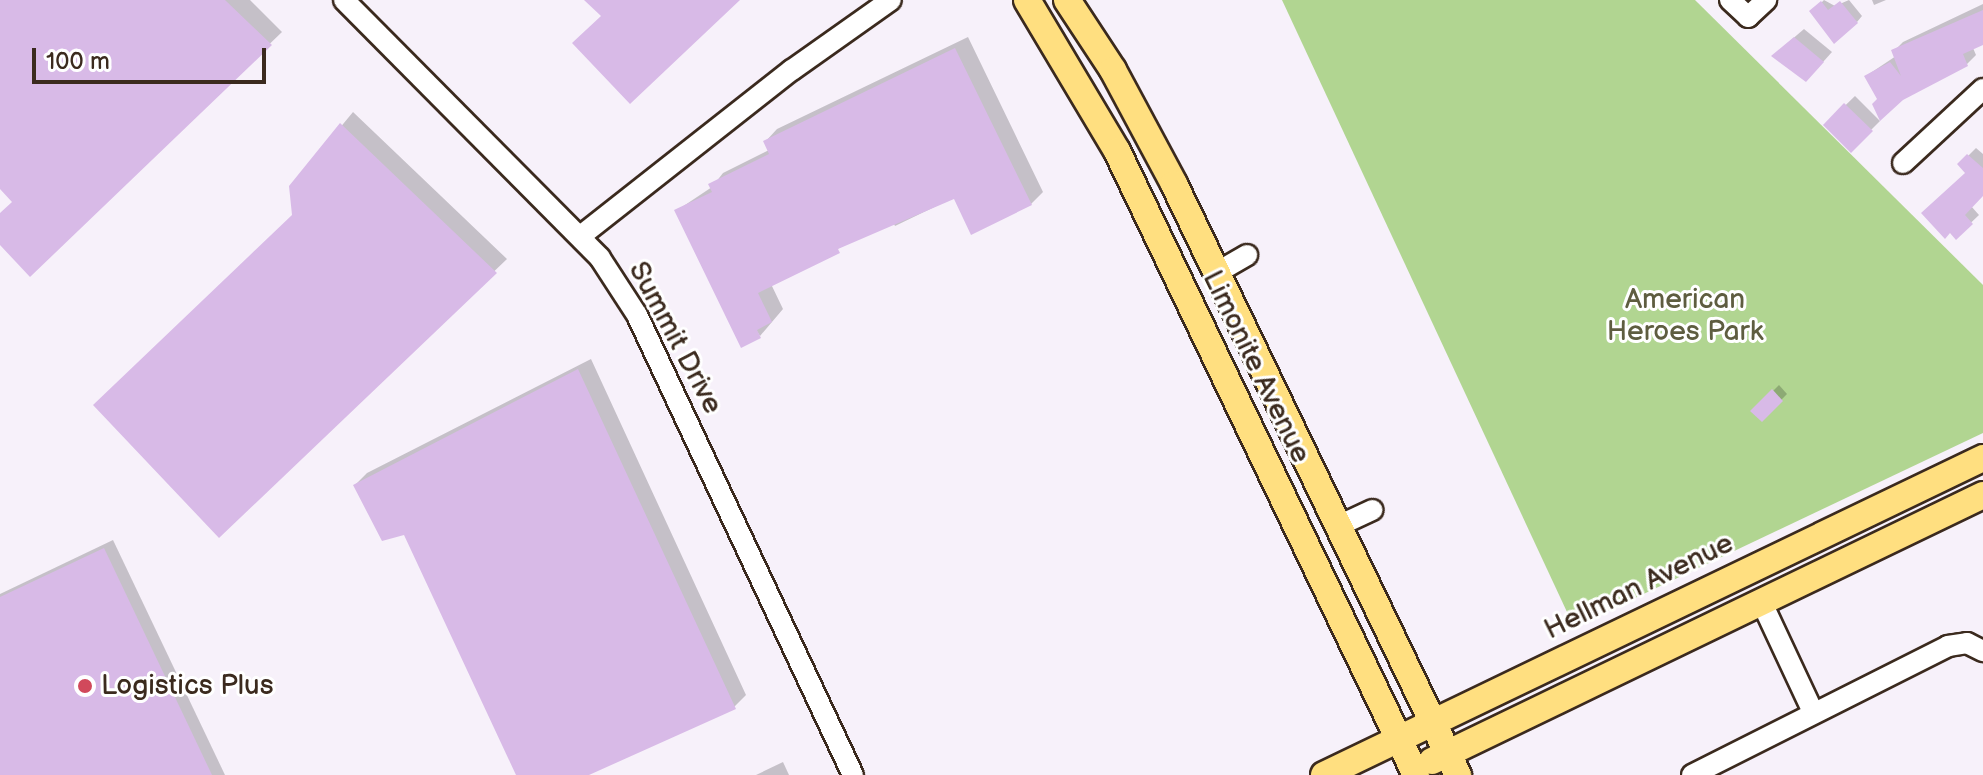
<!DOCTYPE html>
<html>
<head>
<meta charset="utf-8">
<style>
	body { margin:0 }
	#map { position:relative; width:1983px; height:775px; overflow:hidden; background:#f7f1fa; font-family:"Balsamiq Sans",sans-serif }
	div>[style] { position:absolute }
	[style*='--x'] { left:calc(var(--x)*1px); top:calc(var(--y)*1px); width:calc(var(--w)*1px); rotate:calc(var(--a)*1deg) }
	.green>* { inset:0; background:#b1d591 }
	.shadow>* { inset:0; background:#0003 }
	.building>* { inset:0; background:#d8bae7 }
	.roads { filter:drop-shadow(2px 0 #3b2a1e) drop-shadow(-2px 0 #3b2a1e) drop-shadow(0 2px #3b2a1e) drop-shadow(0 -2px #3b2a1e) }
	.minor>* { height:20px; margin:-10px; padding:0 10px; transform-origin:10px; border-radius:10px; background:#fff }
	.major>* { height:26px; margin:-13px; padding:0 13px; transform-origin:13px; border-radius:13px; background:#ffdf80 }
	.dots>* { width:22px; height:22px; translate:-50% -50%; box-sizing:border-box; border:4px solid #fff; border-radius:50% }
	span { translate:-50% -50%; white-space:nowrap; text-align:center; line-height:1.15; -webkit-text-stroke:6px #fff; paint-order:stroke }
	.park-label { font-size:28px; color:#5e5d40 }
	.street-label { font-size:28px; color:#3b2a1e }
	.poi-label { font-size:28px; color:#3b2a1e }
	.left { translate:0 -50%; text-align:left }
	.scale { position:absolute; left:32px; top:48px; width:234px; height:36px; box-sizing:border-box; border:4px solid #3b2a1e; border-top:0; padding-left:10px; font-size:24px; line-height:28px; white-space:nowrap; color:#3b2a1e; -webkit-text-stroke:6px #fff; paint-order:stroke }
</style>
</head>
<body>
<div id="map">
	<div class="green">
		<div style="clip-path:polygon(1282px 0,1695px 0,1983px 285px,1983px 433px,1574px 627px)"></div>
	</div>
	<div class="shadow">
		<div style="clip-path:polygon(0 0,250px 0,282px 32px,30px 274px,0 243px,0 215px,14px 202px,0 186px)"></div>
		<div style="clip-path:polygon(1824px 0,1835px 6px,1849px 0,1862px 16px,1857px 22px,1812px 12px)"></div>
		<div style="clip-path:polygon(1872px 0,1886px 0,1874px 5px)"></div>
		<div style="clip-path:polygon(1983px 4px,1983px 44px,1973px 48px,1976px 55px,1967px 64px,1880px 99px,1866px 76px,1896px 56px,1894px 51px,1903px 42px)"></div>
		<div style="clip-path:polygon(1804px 29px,1832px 52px,1815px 71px,1783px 47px)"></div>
		<div style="clip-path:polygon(968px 37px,1043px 192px,1031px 204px,955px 197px,895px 226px,892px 220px,771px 284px,783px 309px,760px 336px,676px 211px,712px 187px,723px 173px,769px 150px,765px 142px,777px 129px)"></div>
		<div style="clip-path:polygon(1855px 96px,1880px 121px,1851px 150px,1825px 125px)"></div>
		<div style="clip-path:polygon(353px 112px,507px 259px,219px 535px,294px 215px,291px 187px)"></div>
		<div style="clip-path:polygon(1976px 148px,1983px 154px,1983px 193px,1971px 206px,1979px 215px,1956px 237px,1967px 172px,1960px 164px)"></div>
		<div style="clip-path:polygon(591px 359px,746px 695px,734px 707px,585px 775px,518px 775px,405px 533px,355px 485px,367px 473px)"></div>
		<div style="clip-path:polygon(1779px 385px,1787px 394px,1762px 420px,1753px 411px)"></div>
		<div style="clip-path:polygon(113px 540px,225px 775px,0 775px,0 594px)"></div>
		<div style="clip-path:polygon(783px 762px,789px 775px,756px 775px)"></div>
	</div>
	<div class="building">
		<div style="clip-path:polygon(0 0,225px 0,272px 45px,30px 277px,0 245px,0 213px,12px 202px,0 189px)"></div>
		<div style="clip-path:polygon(584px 0,740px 0,630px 104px,572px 43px,601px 16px)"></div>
		<div style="clip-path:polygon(1821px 1px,1828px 10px,1840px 1px,1858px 23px,1834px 44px,1809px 11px)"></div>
		<div style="clip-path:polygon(1983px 10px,1983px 45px,1963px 54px,1968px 66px,1903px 100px,1880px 121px,1872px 104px,1877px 99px,1864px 76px,1890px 62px,1901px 76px,1891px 50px)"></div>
		<div style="clip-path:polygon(1794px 37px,1824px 62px,1806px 82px,1771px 56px)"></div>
		<div style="clip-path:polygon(955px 48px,1032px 205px,971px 235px,954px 199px,838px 249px,840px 253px,758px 293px,772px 322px,757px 330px,761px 338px,741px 348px,674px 210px,712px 192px,708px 184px,769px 154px,763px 141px)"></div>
		<div style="clip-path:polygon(1844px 103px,1873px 131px,1851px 153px,1823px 125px)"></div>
		<div style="clip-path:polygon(340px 123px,497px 273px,219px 538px,93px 405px,292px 215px,289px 186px)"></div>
		<div style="clip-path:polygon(1967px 154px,1983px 168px,1983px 196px,1965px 215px,1973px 224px,1956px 240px,1950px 233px,1945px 239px,1921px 213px,1965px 173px,1957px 164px)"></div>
		<div style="clip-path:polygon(578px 369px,736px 709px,589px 775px,516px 775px,404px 535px,382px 541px,353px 485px)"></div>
		<div style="clip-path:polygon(1772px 389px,1783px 401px,1762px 422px,1750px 411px)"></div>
		<div style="clip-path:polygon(104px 548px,212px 775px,0 775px,0 597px)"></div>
	</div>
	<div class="roads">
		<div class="minor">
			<div style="--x:344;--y:0;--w:363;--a:45.2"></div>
			<div style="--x:600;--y:258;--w:68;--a:57"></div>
			<div style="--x:637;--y:315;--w:508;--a:64.85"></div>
			<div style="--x:1730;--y:0;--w:25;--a:43"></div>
			<div style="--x:1748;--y:17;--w:25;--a:-43"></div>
			<div style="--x:1903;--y:163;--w:109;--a:-42.8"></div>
			<div style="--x:582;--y:235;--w:267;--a:-38.2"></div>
			<div style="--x:792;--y:70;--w:121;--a:-35.3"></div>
			<div style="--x:1216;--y:273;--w:36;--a:-30"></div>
			<div style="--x:1338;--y:526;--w:38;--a:-25"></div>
			<div style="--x:1762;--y:603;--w:120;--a:64.9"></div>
			<div style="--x:1692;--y:775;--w:287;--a:-26.7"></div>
			<div style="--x:1948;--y:646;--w:19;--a:-9"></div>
			<div style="--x:1967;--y:643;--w:18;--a:27"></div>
		</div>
		<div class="major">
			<div style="--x:1027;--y:0;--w:176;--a:59.2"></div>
			<div style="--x:1117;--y:151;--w:692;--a:64.4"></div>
			<div style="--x:1067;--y:0;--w:84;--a:56.7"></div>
			<div style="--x:1113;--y:70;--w:129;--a:61.8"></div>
			<div style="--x:1174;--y:184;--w:656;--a:64.33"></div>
			<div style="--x:1432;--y:761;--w:612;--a:-25.77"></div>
			<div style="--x:1324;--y:775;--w:731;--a:-25.69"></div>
		</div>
	</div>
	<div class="dots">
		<div style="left:85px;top:686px;background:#d1495b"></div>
	</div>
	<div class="park-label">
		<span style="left:1685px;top:316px">American<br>Heroes Park</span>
	</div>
	<div class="street-label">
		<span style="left:675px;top:338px;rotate:62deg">Summit Drive</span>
		<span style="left:1256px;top:367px;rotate:64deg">Limonite Avenue</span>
		<span style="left:1639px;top:587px;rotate:-26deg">Hellman Avenue</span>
	</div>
	<div class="poi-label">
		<span class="left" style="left:101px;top:686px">Logistics Plus</span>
	</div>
	<div class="scale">100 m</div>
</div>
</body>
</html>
